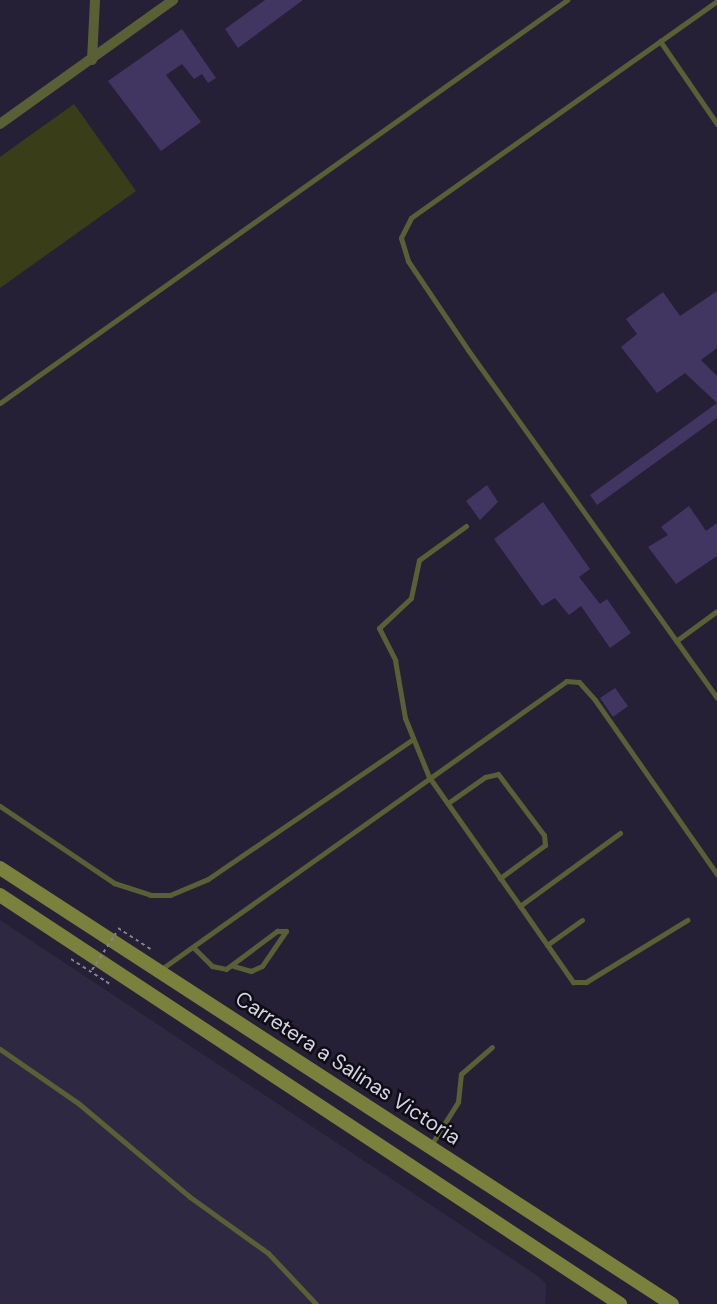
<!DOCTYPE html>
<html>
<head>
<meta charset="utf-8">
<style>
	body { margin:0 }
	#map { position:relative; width:717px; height:1304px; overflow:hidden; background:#252036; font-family:"DM Sans",sans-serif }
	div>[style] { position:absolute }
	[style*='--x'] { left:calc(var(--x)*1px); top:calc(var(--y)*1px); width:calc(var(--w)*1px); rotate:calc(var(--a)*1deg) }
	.built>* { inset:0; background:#2e2843 }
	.green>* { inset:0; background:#3a3e18 }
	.building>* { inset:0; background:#413562 }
	.path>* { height:2px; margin-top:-1px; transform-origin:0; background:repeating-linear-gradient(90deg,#868294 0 3.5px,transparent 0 7px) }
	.lane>* { height:5px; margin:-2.5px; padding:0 2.5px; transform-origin:2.5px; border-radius:2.5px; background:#5a6036 }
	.street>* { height:10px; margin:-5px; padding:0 5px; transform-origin:5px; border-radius:5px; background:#5a6036 }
	.secondary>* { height:14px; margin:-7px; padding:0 7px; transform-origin:7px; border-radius:7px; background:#79813c }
	.path-bridge>* { height:2px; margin-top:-1px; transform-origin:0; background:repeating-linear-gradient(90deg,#868294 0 3.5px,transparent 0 7px) }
	span { translate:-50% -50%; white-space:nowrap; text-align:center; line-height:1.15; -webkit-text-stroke:5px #0e0c15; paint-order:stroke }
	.street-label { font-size:21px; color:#d6d3e2 }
</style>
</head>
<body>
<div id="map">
	<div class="built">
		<div style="clip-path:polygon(0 920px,538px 1276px,546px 1284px,545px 1304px,0 1304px)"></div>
	</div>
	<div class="green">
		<div style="clip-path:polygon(74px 104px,136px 191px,0 288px,0 157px)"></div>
	</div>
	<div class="building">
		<div style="clip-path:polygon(265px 0,303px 0,238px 48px,225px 29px)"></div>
		<div style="clip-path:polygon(182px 29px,216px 78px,208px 83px,202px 74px,194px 79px,182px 64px,166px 75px,201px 122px,161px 151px,108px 81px)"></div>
		<div style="clip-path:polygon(717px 291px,717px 348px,701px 360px,717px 376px,717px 403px,685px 373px,657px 393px,621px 347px,637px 334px,626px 319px,663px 292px,680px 316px)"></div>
		<div style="clip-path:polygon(717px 403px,717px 418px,597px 505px,590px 495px)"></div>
		<div style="clip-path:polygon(487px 485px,498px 502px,480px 520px,466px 501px)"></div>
		<div style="clip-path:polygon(543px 502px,590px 569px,579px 577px,600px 604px,607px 599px,631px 633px,610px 648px,581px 606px,569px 615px,555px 598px,542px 606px,494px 539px)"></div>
		<div style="clip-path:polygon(689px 506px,706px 531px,717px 523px,717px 556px,676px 584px,648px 547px,668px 535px,661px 527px)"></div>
		<div style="clip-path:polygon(615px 688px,628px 706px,613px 717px,600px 698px)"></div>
	</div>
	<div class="path">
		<div style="--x:118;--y:928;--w:40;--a:32.9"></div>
		<div style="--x:71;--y:959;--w:46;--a:32.7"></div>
	</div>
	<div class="lane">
		<div style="--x:717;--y:1;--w:375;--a:144.7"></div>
		<div style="--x:411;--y:218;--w:22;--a:117"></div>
		<div style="--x:401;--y:238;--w:24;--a:73"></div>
		<div style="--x:408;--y:261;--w:107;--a:56"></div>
		<div style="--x:468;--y:350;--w:428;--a:54.4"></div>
		<div style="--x:660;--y:41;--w:101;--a:55.5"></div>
		<div style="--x:0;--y:403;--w:696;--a:-35.4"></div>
		<div style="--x:466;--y:526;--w:58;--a:144.1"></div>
		<div style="--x:419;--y:560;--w:39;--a:102"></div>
		<div style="--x:411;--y:598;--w:44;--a:136.8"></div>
		<div style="--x:379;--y:628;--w:36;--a:63"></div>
		<div style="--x:395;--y:660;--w:59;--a:80.2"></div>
		<div style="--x:405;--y:718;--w:64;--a:67.9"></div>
		<div style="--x:429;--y:777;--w:158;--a:54.8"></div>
		<div style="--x:676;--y:641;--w:51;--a:-36.2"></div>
		<div style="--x:448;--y:803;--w:45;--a:-35.1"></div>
		<div style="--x:485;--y:777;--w:13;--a:-13"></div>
		<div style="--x:498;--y:774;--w:76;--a:53"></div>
		<div style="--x:544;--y:835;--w:10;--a:84"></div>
		<div style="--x:545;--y:845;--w:56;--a:143.7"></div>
		<div style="--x:0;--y:806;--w:138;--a:34"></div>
		<div style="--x:114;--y:883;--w:38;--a:18"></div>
		<div style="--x:150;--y:895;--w:20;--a:0"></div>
		<div style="--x:170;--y:895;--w:41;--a:-22.8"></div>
		<div style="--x:208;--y:879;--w:247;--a:-34.3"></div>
		<div style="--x:620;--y:833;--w:124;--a:143.9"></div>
		<div style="--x:520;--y:906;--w:93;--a:55.1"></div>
		<div style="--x:573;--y:982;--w:13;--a:0"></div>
		<div style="--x:586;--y:982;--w:119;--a:-31.5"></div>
		<div style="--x:547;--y:945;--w:43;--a:-35.5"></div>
		<div style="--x:193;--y:947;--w:27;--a:45"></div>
		<div style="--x:212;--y:966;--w:14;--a:12"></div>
		<div style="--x:226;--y:969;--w:64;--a:-36.7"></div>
		<div style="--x:277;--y:931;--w:9;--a:0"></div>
		<div style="--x:286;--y:931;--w:42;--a:124.4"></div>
		<div style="--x:262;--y:966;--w:12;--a:156"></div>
		<div style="--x:251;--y:971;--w:18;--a:-164"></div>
		<div style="--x:160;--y:970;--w:498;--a:-35.4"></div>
		<div style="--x:566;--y:681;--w:13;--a:4"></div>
		<div style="--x:579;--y:682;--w:24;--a:48"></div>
		<div style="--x:595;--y:700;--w:213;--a:55"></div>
		<div style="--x:0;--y:1049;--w:95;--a:34.7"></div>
		<div style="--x:78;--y:1103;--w:146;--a:40"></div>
		<div style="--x:190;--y:1197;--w:96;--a:35.7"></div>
		<div style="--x:268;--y:1253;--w:70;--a:46.7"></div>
		<div style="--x:431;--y:1145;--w:51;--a:-57.9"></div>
		<div style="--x:458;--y:1102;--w:28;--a:-84"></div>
		<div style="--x:461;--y:1074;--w:41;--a:-41.1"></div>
	</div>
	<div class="street">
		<div style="--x:92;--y:60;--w:60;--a:-87.1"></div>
		<div style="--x:0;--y:124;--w:213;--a:-35.6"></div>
	</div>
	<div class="secondary">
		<div style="--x:0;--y:868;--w:801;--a:32.98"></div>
		<div style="--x:0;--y:895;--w:743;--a:33.41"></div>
	</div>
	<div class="path-bridge">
		<div style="--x:92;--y:970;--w:44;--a:-57"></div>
	</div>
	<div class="street-label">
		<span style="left:348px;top:1068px;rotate:33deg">Carretera a Salinas Victoria</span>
	</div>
</div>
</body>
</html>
